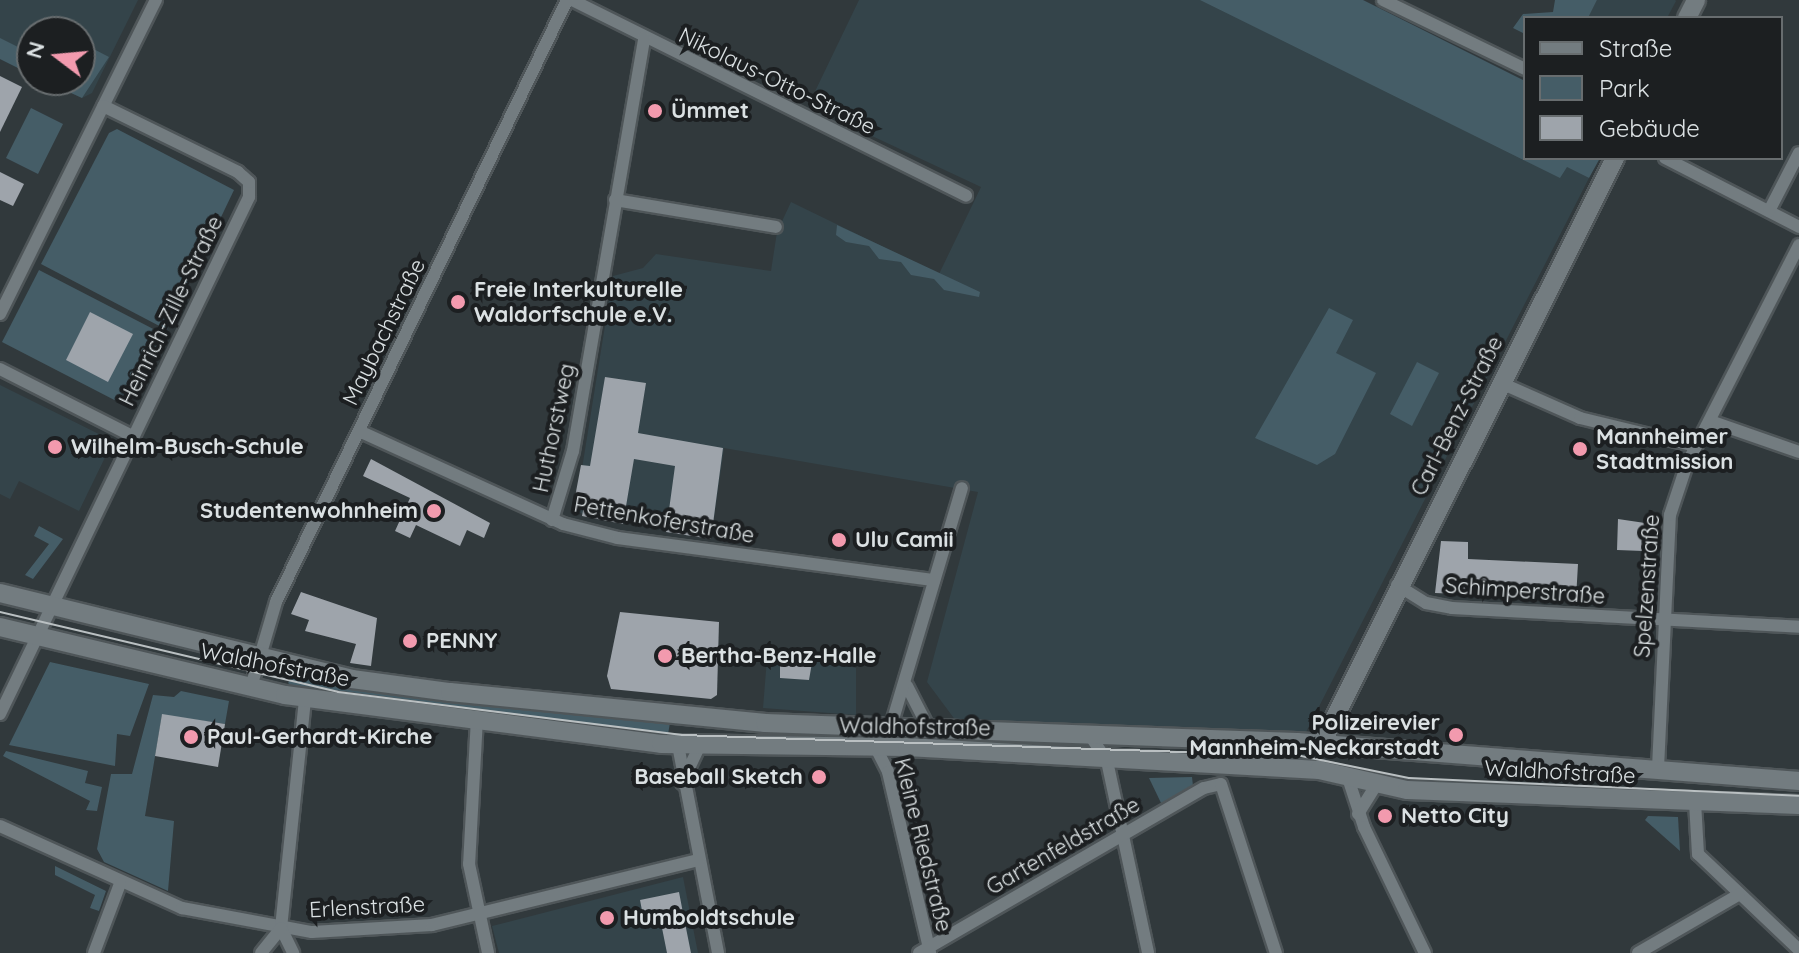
<!DOCTYPE html>
<html>
<head>
<meta charset="utf-8">
<style>
	body { margin:0 }
	#map { position:relative; width:1799px; height:953px; overflow:hidden; background:#31393c; font-family:Quicksand,sans-serif }
	div>[style] { position:absolute }
	[style*='--x'] { left:calc(var(--x)*1px); top:calc(var(--y)*1px); width:calc(var(--w)*1px); rotate:calc(var(--a)*1deg) }
	.built>* { inset:0; background:#34444a }
	.green>* { inset:0; background:#455d67 }
	.building>* { inset:0; background:#9ea4ab }
	.roads { filter:drop-shadow(2px 0 #4f5659) drop-shadow(-2px 0 #4f5659) drop-shadow(0 2px #4f5659) drop-shadow(0 -2px #4f5659) }
	.street>* { height:12px; margin:-6px; padding:0 6px; transform-origin:6px; border-radius:6px; background:#737c80 }
	.secondary>* { height:18px; margin:-9px; padding:0 9px; transform-origin:9px; border-radius:9px; background:#737c80 }
	.tram>* { height:2px; margin:-1px; padding:0 1px; transform-origin:1px; border-radius:1px; background:#bac0c2 }
	.dots>* { width:22px; height:22px; translate:-50% -50%; box-sizing:border-box; border:4px solid #1c1f21; border-radius:50% }
	span { translate:-50% -50%; white-space:nowrap; text-align:center; line-height:1.15; -webkit-text-stroke:8px #1c1f21; paint-order:stroke }
	.street-label { font-size:22px; color:#dbe1e3 }
	.poi-label { font-size:22px; color:#dbe1e3; font-weight:700 }
	.left { translate:0 -50%; text-align:left }
	.right { translate:-100% -50%; text-align:right }
	.legend { position:absolute; left:1523px; top:16px; width:260px; height:144px; box-sizing:border-box; background:#1c1f21; border:2px solid #686d6f; margin:0; padding:10px 14px; list-style:none; font-size:24px; color:#dbe1e3 }
	.legend li { display:flex; align-items:center; gap:16px; height:40px }
	.legend b { width:40px; border:2px solid #686d6f }
	.north { position:absolute; left:16px; top:16px; width:80px; height:80px; box-sizing:border-box; background:#1c1f21; border:2px solid #686d6f; border-radius:50%; rotate:286deg; font-size:22px; font-weight:700; line-height:32px; text-align:center; color:#dbe1e3 }
	.north::after { content:''; display:block; margin:auto; width:28px; height:36px; background:#f29aae; clip-path:polygon(50% 0,100% 100%,50% 72%,0 100%) }
</style>
</head>
<body>
<div id="map">
	<div class="built">
		<div style="clip-path:polygon(0 0,138px 0,92px 93px,82px 98px,43px 80px,80px 80px,80px 32px,32px 32px,32px 75px,0 59px)"></div>
		<div style="clip-path:polygon(859px 0,1232px 0,1525px 158px,1550px 158px,1589px 178px,1305px 734px,956px 721px,927px 682px,978px 492px,724px 448px,711px 539px,575px 512px,613px 276px,643px 268px,656px 254px,771px 271px,777px 232px,791px 202px,939px 274px,981px 187px,808px 106px)"></div>
		<div style="clip-path:polygon(1597px 0,1675px 0,1676px 1px,1667px 18px,1588px 18px)"></div>
		<div style="clip-path:polygon(0 385px,113px 441px,79px 511px,19px 481px,10px 499px,0 494px)"></div>
		<div style="clip-path:polygon(768px 646px,856px 668px,856px 715px,763px 708px)"></div>
		<div style="clip-path:polygon(683px 877px,698px 953px,499px 953px,492px 926px)"></div>
	</div>
	<div class="green">
		<div style="clip-path:polygon(1200px 0,1363px 0,1525px 81px,1525px 158px,1600px 158px,1589px 178px,1567px 167px,1560px 178px)"></div>
		<div style="clip-path:polygon(1555px 0,1597px 0,1588px 18px,1525px 18px,1525px 34px,1513px 28px,1523px 14px,1553px 12px)"></div>
		<div style="clip-path:polygon(0 38px,32px 54px,32px 75px,0 59px)"></div>
		<div style="clip-path:polygon(80px 42px,109px 57px,82px 98px,43px 80px,80px 80px)"></div>
		<div style="clip-path:polygon(31px 108px,63px 124px,38px 174px,6px 158px)"></div>
		<div style="clip-path:polygon(117px 129px,234px 190px,167px 330px,41px 264px,109px 133px)"></div>
		<div style="clip-path:polygon(837px 225px,980px 292px,979px 297px,944px 290px,934px 279px,911px 275px,901px 262px,879px 259px,869px 246px,846px 242px,836px 235px)"></div>
		<div style="clip-path:polygon(39px 270px,163px 334px,126px 406px,2px 342px)"></div>
		<div style="clip-path:polygon(1329px 308px,1353px 320px,1336px 353px,1376px 373px,1335px 454px,1317px 465px,1255px 438px)"></div>
		<div style="clip-path:polygon(1417px 362px,1439px 373px,1412px 426px,1390px 414px)"></div>
		<div style="clip-path:polygon(39px 526px,63px 539px,33px 579px,25px 575px,49px 544px,34px 536px)"></div>
		<div style="clip-path:polygon(50px 662px,149px 684px,130px 736px,117px 734px,115px 766px,9px 745px)"></div>
		<div style="clip-path:polygon(297px 669px,671px 717px,667px 740px,297px 690px,288px 683px)"></div>
		<div style="clip-path:polygon(181px 691px,229px 701px,225px 724px,162px 715px,145px 816px,174px 821px,168px 891px,104px 862px,97px 849px,111px 774px,132px 774px,153px 695px,174px 697px)"></div>
		<div style="clip-path:polygon(6px 751px,88px 771px,85px 783px,102px 787px,97px 811px,86px 810px,90px 801px,3px 756px)"></div>
		<div style="clip-path:polygon(1192px 777px,1193px 786px,1162px 805px,1149px 778px)"></div>
		<div style="clip-path:polygon(1648px 816px,1678px 817px,1680px 851px,1645px 820px)"></div>
		<div style="clip-path:polygon(55px 866px,106px 891px,99px 911px,90px 908px,95px 895px,55px 875px)"></div>
	</div>
	<div class="building">
		<div style="clip-path:polygon(0 76px,22px 87px,0 132px)"></div>
		<div style="clip-path:polygon(0 172px,24px 184px,13px 206px,0 200px)"></div>
		<div style="clip-path:polygon(90px 312px,133px 334px,108px 382px,66px 360px)"></div>
		<div style="clip-path:polygon(605px 377px,646px 383px,638px 433px,723px 448px,711px 539px,666px 532px,675px 466px,634px 459px,623px 524px,582px 516px,585px 500px,575px 497px,581px 465px,590px 466px)"></div>
		<div style="clip-path:polygon(371px 459px,490px 523px,484px 538px,467px 530px,460px 546px,416px 525px,410px 538px,395px 531px,410px 498px,363px 476px)"></div>
		<div style="clip-path:polygon(1618px 519px,1645px 523px,1643px 551px,1617px 550px)"></div>
		<div style="clip-path:polygon(1441px 541px,1468px 542px,1468px 559px,1578px 564px,1576px 599px,1435px 593px)"></div>
		<div style="clip-path:polygon(301px 592px,377px 618px,371px 666px,350px 663px,356px 644px,305px 631px,309px 620px,291px 614px)"></div>
		<div style="clip-path:polygon(620px 612px,719px 622px,717px 695px,711px 699px,611px 689px,607px 676px)"></div>
		<div style="clip-path:polygon(793px 652px,813px 657px,809px 680px,780px 678px,780px 663px,790px 663px)"></div>
		<div style="clip-path:polygon(162px 714px,225px 724px,218px 767px,155px 756px)"></div>
		<div style="clip-path:polygon(679px 892px,683px 913px,691px 953px,667px 953px,660px 918px,644px 921px,640px 900px)"></div>
	</div>
	<div class="roads">
		<div class="street">
			<div style="--x:572;--y:0;--w:440;--a:26.4"></div>
			<div style="--x:1383;--y:0;--w:158;--a:25.9"></div>
			<div style="--x:1665;--y:158;--w:151;--a:27.2"></div>
			<div style="--x:615;--y:200;--w:163;--a:9.5"></div>
			<div style="--x:1769;--y:211;--w:65;--a:-62.7"></div>
			<div style="--x:0;--y:314;--w:351;--a:-63.6"></div>
			<div style="--x:0;--y:369;--w:148;--a:26.9"></div>
			<div style="--x:1501;--y:383;--w:86;--a:23.9"></div>
			<div style="--x:1580;--y:418;--w:119;--a:13.6"></div>
			<div style="--x:1710;--y:421;--w:94;--a:19.2"></div>
			<div style="--x:359;--y:431;--w:224;--a:24.5"></div>
			<div style="--x:563;--y:524;--w:57;--a:14.3"></div>
			<div style="--x:618;--y:538;--w:319;--a:7.6"></div>
			<div style="--x:552;--y:520;--w:72;--a:-73.1"></div>
			<div style="--x:573;--y:451;--w:419;--a:-80.2"></div>
			<div style="--x:1397;--y:585;--w:34;--a:32"></div>
			<div style="--x:1426;--y:603;--w:26;--a:11"></div>
			<div style="--x:1452;--y:608;--w:348;--a:3.1"></div>
			<div style="--x:907;--y:686;--w:46;--a:62.9"></div>
			<div style="--x:251;--y:687;--w:89;--a:-73.6"></div>
			<div style="--x:276;--y:602;--w:669;--a:-64.2"></div>
			<div style="--x:0;--y:714;--w:574;--a:-64.28"></div>
			<div style="--x:249;--y:197;--w:15;--a:-90"></div>
			<div style="--x:249;--y:182;--w:15;--a:-138"></div>
			<div style="--x:238;--y:172;--w:150;--a:-153.9"></div>
			<div style="--x:477;--y:718;--w:146;--a:93.1"></div>
			<div style="--x:469;--y:864;--w:91;--a:77.9"></div>
			<div style="--x:891;--y:726;--w:248;--a:-73.4"></div>
			<div style="--x:1089;--y:734;--w:32;--a:56"></div>
			<div style="--x:1107;--y:761;--w:196;--a:77.9"></div>
			<div style="--x:678;--y:745;--w:212;--a:79.1"></div>
			<div style="--x:876;--y:748;--w:27;--a:63"></div>
			<div style="--x:888;--y:772;--w:186;--a:76.9"></div>
			<div style="--x:1658;--y:768;--w:253;--a:-87.3"></div>
			<div style="--x:1670;--y:515;--w:54;--a:-71.6"></div>
			<div style="--x:1687;--y:464;--w:246;--a:-62.9"></div>
			<div style="--x:1348;--y:778;--w:52;--a:71.9"></div>
			<div style="--x:1364;--y:827;--w:140;--a:64.2"></div>
			<div style="--x:682;--y:783;--w:42;--a:-64.7"></div>
			<div style="--x:1695;--y:802;--w:52;--a:86.7"></div>
			<div style="--x:1698;--y:854;--w:139;--a:43.5"></div>
			<div style="--x:1358;--y:814;--w:32;--a:-58"></div>
			<div style="--x:0;--y:826;--w:200;--a:24.3"></div>
			<div style="--x:182;--y:908;--w:132;--a:10.5"></div>
			<div style="--x:312;--y:932;--w:120;--a:-3.3"></div>
			<div style="--x:432;--y:925;--w:275;--a:-13.7"></div>
			<div style="--x:281;--y:928;--w:231;--a:-84"></div>
			<div style="--x:281;--y:928;--w:28;--a:64"></div>
			<div style="--x:94;--y:953;--w:74;--a:-69.4"></div>
			<div style="--x:261;--y:953;--w:32;--a:-51"></div>
			<div style="--x:919;--y:953;--w:329;--a:-30.1"></div>
			<div style="--x:1204;--y:788;--w:17;--a:-13"></div>
			<div style="--x:1221;--y:784;--w:178;--a:72"></div>
			<div style="--x:1638;--y:953;--w:116;--a:-30.1"></div>
		</div>
		<div class="secondary">
			<div style="--x:1687;--y:18;--w:20;--a:-63"></div>
			<div style="--x:0;--y:593;--w:362;--a:13.7"></div>
			<div style="--x:352;--y:679;--w:99;--a:7.6"></div>
			<div style="--x:450;--y:692;--w:317;--a:5.6"></div>
			<div style="--x:765;--y:723;--w:532;--a:2.05"></div>
			<div style="--x:1297;--y:742;--w:504;--a:4.44"></div>
			<div style="--x:0;--y:627;--w:293;--a:13.4"></div>
			<div style="--x:285;--y:695;--w:379;--a:7.4"></div>
			<div style="--x:661;--y:744;--w:246;--a:0.7"></div>
			<div style="--x:907;--y:747;--w:413;--a:3.2"></div>
			<div style="--x:1319;--y:770;--w:90;--a:12.8"></div>
			<div style="--x:1407;--y:790;--w:392;--a:2.2"></div>
			<div style="--x:1321;--y:745;--w:657;--a:-63.4"></div>
		</div>
	</div>
	<div class="tram">
		<div style="--x:0;--y:612;--w:347;--a:13.3"></div>
		<div style="--x:338;--y:692;--w:347;--a:7.1"></div>
		<div style="--x:682;--y:735;--w:619;--a:1.94"></div>
		<div style="--x:1301;--y:756;--w:110;--a:11.5"></div>
		<div style="--x:1409;--y:778;--w:390;--a:2.6"></div>
	</div>
	<div class="dots">
		<div style="left:655px;top:111px;background:#f29aae"></div>
		<div style="left:458px;top:302px;background:#f29aae"></div>
		<div style="left:55px;top:447px;background:#f29aae"></div>
		<div style="left:1580px;top:449px;background:#f29aae"></div>
		<div style="left:434px;top:511px;background:#f29aae"></div>
		<div style="left:839px;top:540px;background:#f29aae"></div>
		<div style="left:410px;top:641px;background:#f29aae"></div>
		<div style="left:665px;top:656px;background:#f29aae"></div>
		<div style="left:1456px;top:735px;background:#f29aae"></div>
		<div style="left:191px;top:737px;background:#f29aae"></div>
		<div style="left:819px;top:777px;background:#f29aae"></div>
		<div style="left:1385px;top:816px;background:#f29aae"></div>
		<div style="left:607px;top:918px;background:#f29aae"></div>
	</div>
	<div class="street-label">
		<span style="left:777px;top:81px;rotate:26deg">Nikolaus-Otto-Straße</span>
		<span style="left:171px;top:311px;rotate:-64deg">Heinrich-Zille-Straße</span>
		<span style="left:384px;top:332px;rotate:-64deg">Maybachstraße</span>
		<span style="left:1457px;top:416px;rotate:-63deg">Carl-Benz-Straße</span>
		<span style="left:554px;top:428px;rotate:-78deg">Huthorstweg</span>
		<span style="left:664px;top:520px;rotate:10deg">Pettenkoferstraße</span>
		<span style="left:1647px;top:586px;rotate:-86deg">Spelzenstraße</span>
		<span style="left:1525px;top:591px;rotate:4deg">Schimperstraße</span>
		<span style="left:275px;top:665px;rotate:11deg">Waldhofstraße</span>
		<span style="left:915px;top:727px;rotate:1deg">Waldhofstraße</span>
		<span style="left:1560px;top:772px;rotate:3deg">Waldhofstraße</span>
		<span style="left:923px;top:845px;rotate:76deg">Kleine Riedstraße</span>
		<span style="left:1063px;top:846px;rotate:-30deg">Gartenfeldstraße</span>
		<span style="left:367px;top:907px;rotate:-3deg">Erlenstraße</span>
	</div>
	<div class="poi-label">
		<span class="left" style="left:671px;top:111px">Ümmet</span>
		<span class="left" style="left:474px;top:302px">Freie Interkulturelle<br>Waldorfschule e.V.</span>
		<span class="left" style="left:1596px;top:449px">Mannheimer<br>Stadtmission</span>
		<span class="left" style="left:71px;top:447px">Wilhelm-Busch-Schule</span>
		<span class="right" style="left:418px;top:511px">Studentenwohnheim</span>
		<span class="left" style="left:855px;top:540px">Ulu Camii</span>
		<span class="left" style="left:426px;top:641px">PENNY</span>
		<span class="left" style="left:681px;top:656px">Bertha-Benz-Halle</span>
		<span class="right" style="left:1440px;top:735px">Polizeirevier<br>Mannheim-Neckarstadt</span>
		<span class="left" style="left:207px;top:737px">Paul-Gerhardt-Kirche</span>
		<span class="right" style="left:803px;top:777px">Baseball Sketch</span>
		<span class="left" style="left:1401px;top:816px">Netto City</span>
		<span class="left" style="left:623px;top:918px">Humboldtschule</span>
	</div>
	<ul class="legend">
	<li><b style="height:10px;background:#737c80"></b>Straße</li>
	<li><b style="height:22px;background:#455d67"></b>Park</li>
	<li><b style="height:22px;background:#9ea4ab"></b>Gebäude</li>
	</ul>
	<div class="north">N</div>
</div>
</body>
</html>
